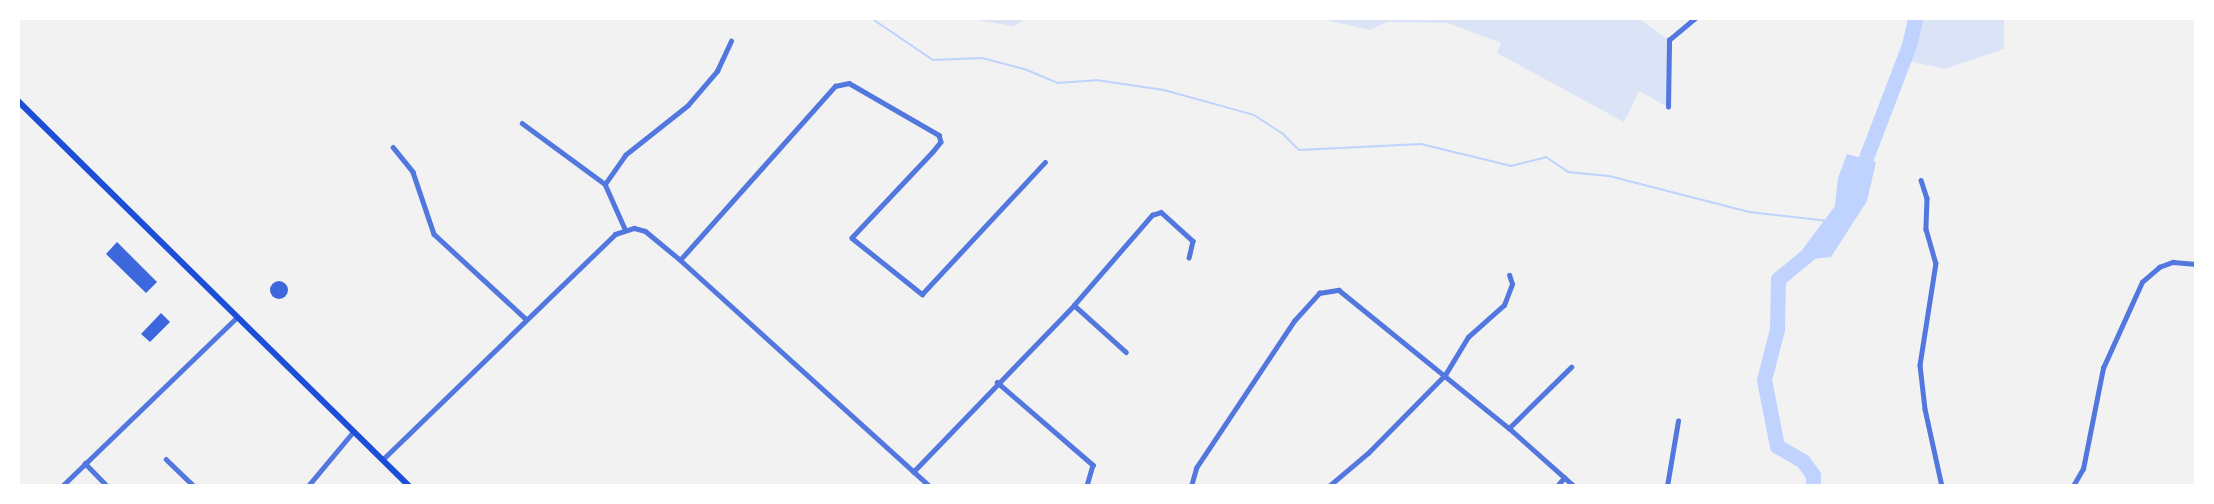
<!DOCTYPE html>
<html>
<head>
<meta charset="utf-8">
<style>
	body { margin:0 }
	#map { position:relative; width:2214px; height:504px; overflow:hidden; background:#f2f2f2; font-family:"Alegreya Sans",sans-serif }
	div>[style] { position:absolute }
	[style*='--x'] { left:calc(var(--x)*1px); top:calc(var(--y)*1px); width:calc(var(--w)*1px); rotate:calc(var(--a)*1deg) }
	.green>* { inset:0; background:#dbe4f7 }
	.water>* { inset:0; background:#bfd3fe }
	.stream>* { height:2px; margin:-1px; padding:0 1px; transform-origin:1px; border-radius:1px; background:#bfd3fe }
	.river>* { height:15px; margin:-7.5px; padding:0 7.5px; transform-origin:7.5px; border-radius:7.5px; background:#bfd3fe }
	.building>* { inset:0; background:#3d67dc }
	.round { border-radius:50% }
	.minor>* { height:4.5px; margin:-2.25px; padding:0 2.25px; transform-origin:2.25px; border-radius:2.25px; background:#5277de }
	.tertiary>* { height:5px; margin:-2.5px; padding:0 2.5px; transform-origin:2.5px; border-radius:2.5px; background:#5277de }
	.secondary>* { height:6px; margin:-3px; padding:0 3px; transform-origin:3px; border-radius:3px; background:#1d4ed8 }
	span { translate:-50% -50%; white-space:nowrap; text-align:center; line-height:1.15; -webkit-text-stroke:6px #fff; paint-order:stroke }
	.frame { position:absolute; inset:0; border:20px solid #fff; pointer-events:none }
</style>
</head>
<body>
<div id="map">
	<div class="green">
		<div style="clip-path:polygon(965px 18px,1028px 18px,1013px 26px)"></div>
		<div style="clip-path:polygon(1317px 18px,1638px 18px,1669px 40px,1668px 107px,1639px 91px,1624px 122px,1497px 53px,1501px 43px,1448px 23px,1388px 22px,1369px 30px)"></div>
		<div style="clip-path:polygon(1917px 18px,2004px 18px,2004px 49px,1945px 69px,1900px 59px)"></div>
	</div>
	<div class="water">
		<div style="clip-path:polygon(1847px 154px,1876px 162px,1867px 201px,1831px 257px,1803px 260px,1799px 254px,1835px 206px,1838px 178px)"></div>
	</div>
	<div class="stream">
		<div style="--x:871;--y:18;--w:75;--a:34.1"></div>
		<div style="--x:933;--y:60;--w:49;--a:-2.3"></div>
		<div style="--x:982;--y:58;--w:47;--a:14.9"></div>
		<div style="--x:1027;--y:70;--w:33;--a:23"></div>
		<div style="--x:1057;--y:83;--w:39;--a:-4"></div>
		<div style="--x:1096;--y:80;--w:69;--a:8.4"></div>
		<div style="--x:1164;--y:90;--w:93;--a:15.5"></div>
		<div style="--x:1254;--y:115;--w:33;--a:33"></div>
		<div style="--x:1282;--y:133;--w:24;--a:45"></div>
		<div style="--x:1299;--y:150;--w:122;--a:-2.8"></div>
		<div style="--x:1421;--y:144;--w:93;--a:13.7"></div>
		<div style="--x:1511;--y:166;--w:36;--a:-14"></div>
		<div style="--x:1546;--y:157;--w:27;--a:34"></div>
		<div style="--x:1568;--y:172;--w:41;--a:5.6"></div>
		<div style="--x:1609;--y:176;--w:145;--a:14.4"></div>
		<div style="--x:1749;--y:212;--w:80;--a:6.5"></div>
	</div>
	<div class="river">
		<div style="--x:1859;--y:176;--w:140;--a:-69.1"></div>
		<div style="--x:1909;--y:45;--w:28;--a:-77"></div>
		<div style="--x:1813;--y:486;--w:11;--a:-90"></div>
		<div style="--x:1813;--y:475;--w:17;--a:-126"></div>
		<div style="--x:1803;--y:461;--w:30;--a:-150"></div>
		<div style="--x:1777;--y:446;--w:67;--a:-101.1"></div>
		<div style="--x:1764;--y:380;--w:53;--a:-75.7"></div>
		<div style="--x:1777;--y:329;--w:50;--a:-88.9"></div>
		<div style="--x:1778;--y:279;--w:50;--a:-39.4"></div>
	</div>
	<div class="building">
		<div style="clip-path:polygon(117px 242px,157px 282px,146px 293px,106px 254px)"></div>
		<div class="round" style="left:270px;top:281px;width:18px;height:18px"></div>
		<div style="clip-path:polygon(161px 313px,170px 322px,150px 342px,141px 334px)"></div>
	</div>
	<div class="minor">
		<div style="--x:1668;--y:107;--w:67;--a:-89.1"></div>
		<div style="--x:1669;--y:40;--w:34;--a:-40"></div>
		<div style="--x:522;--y:123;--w:103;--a:36.3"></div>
		<div style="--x:605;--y:184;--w:49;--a:66"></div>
		<div style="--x:393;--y:147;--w:32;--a:51"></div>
		<div style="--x:413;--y:172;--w:65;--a:71.3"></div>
		<div style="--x:434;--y:234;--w:125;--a:42.7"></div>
		<div style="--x:1921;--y:180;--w:19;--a:72"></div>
		<div style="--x:1927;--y:198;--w:31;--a:92"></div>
		<div style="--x:1926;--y:229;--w:35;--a:74"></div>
		<div style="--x:1936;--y:263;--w:103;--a:98.9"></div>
		<div style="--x:1920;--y:365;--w:44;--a:83.5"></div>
		<div style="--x:1925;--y:409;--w:79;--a:77.6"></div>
		<div style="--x:605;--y:184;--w:35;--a:-55"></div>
		<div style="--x:625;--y:155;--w:80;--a:-38.4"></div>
		<div style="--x:688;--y:105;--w:45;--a:-49.5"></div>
		<div style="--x:717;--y:71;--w:33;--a:-65"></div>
		<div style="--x:680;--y:260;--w:233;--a:-48.3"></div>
		<div style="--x:835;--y:86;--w:14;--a:-12"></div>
		<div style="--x:849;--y:83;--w:104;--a:30"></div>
		<div style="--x:939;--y:135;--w:7;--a:74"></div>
		<div style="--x:941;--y:142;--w:13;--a:129"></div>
		<div style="--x:933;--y:152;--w:118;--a:133.3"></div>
		<div style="--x:852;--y:238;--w:90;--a:38.7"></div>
		<div style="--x:922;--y:294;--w:180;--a:-47"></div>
		<div style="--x:1074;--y:305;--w:70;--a:42.1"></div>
		<div style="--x:997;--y:382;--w:127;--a:40.8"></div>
		<div style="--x:1093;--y:465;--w:22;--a:106"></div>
		<div style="--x:1509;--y:428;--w:87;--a:-44.5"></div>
		<div style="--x:166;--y:459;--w:39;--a:44"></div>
		<div style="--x:85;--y:463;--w:32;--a:46"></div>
		<div style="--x:913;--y:472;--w:232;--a:-46"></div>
		<div style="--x:1074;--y:305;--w:119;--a:-49.1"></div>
		<div style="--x:1152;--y:215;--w:9;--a:-18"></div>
		<div style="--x:1161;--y:212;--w:43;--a:42.2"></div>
		<div style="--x:1193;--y:241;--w:17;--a:103"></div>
		<div style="--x:308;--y:486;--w:70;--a:-50.2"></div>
		<div style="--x:1191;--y:486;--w:19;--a:-74"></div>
		<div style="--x:1196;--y:468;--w:177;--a:-56.3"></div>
		<div style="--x:1294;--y:321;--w:38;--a:-48"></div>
		<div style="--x:1319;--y:293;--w:20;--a:-9"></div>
		<div style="--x:1339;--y:290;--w:219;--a:39.1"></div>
		<div style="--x:1509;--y:428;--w:87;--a:41.7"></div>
		<div style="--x:1329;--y:486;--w:51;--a:-40.2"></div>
		<div style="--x:1368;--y:453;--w:110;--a:-45.4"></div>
		<div style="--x:1445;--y:375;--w:44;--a:-58.8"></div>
		<div style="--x:1468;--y:337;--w:48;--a:-41.6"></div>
		<div style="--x:1504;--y:305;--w:22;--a:-69"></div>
		<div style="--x:1512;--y:284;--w:9;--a:-108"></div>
		<div style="--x:1557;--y:486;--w:11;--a:-49"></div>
		<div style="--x:1667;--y:486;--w:66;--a:-80.4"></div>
		<div style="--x:2073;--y:486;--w:20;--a:-60"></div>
		<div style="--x:2083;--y:469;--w:103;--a:-78.8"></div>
		<div style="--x:2103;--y:368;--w:94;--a:-65.6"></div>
		<div style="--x:2142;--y:282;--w:23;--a:-41"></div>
		<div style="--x:2159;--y:267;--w:15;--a:-20"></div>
		<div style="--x:2173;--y:262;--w:23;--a:5"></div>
	</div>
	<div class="tertiary">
		<div style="--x:383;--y:459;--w:323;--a:-44.1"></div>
		<div style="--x:615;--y:234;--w:20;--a:-18"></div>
		<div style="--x:634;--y:228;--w:11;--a:15"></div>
		<div style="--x:645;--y:231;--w:45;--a:39.6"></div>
		<div style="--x:680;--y:260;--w:336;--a:42.2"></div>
		<div style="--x:62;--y:486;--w:243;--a:-44"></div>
	</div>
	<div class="secondary">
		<div style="--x:18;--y:101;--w:549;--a:44.56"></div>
	</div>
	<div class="frame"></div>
</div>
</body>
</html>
